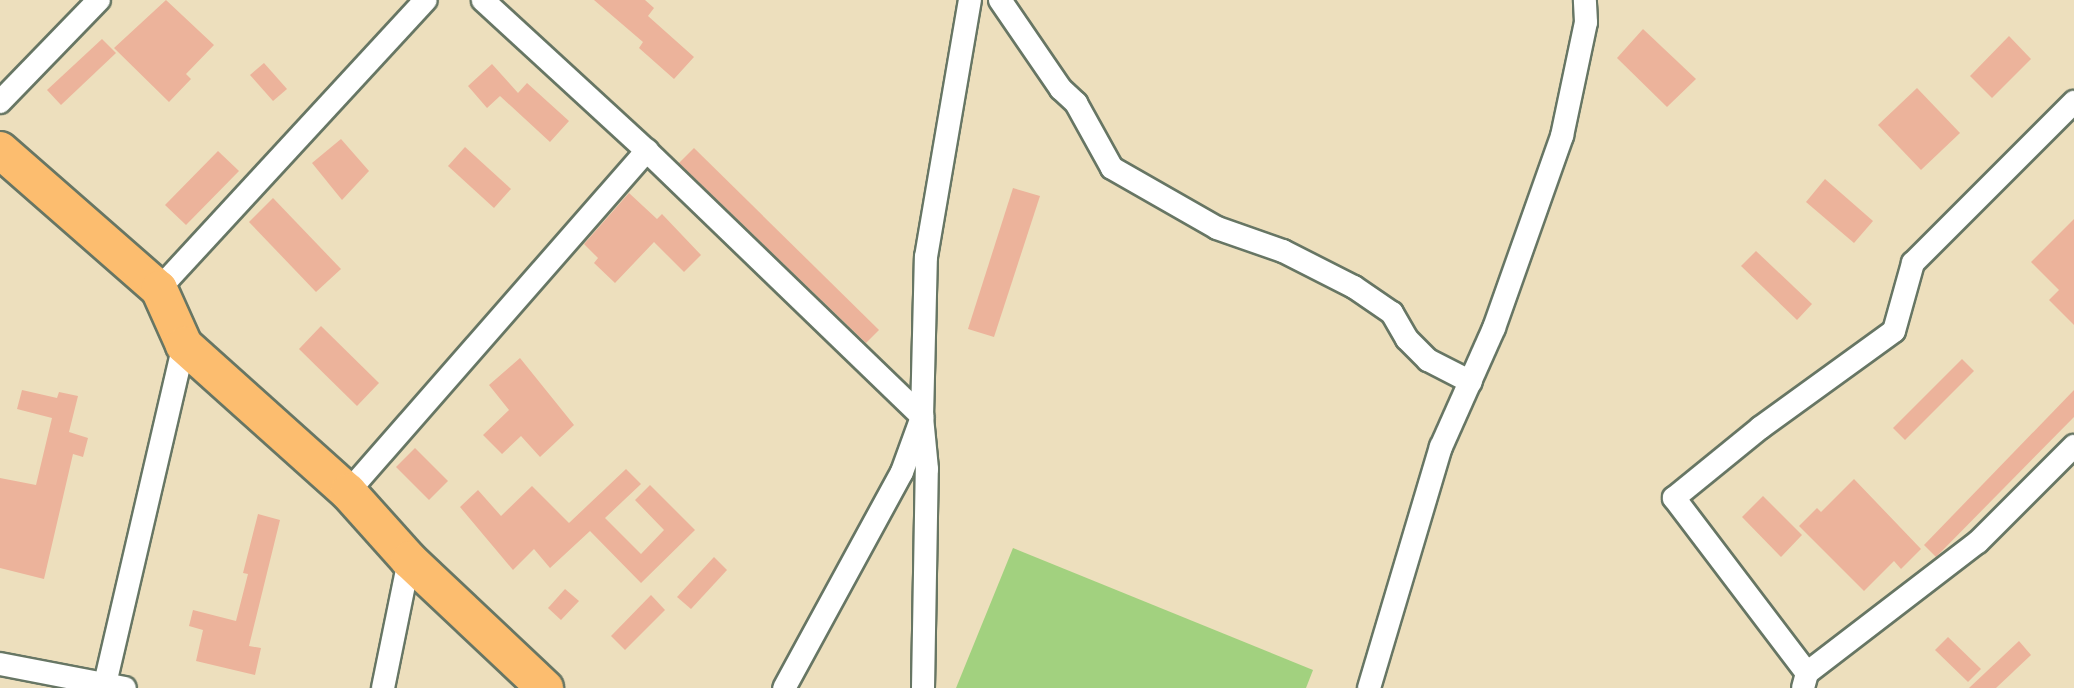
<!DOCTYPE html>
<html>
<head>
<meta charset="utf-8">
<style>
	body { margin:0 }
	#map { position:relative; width:2074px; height:688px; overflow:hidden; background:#eddfbd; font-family:"IM FELL English",serif }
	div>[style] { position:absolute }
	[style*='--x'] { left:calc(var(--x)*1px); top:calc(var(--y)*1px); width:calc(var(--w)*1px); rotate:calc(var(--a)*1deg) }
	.green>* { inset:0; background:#a2d17f }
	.building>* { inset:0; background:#ecb39b }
	.roads { filter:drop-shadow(2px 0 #677664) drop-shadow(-2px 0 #677664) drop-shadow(0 2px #677664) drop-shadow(0 -2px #677664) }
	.street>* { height:22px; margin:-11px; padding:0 11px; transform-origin:11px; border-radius:11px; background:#fff }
	.primary>* { height:36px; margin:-18px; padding:0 18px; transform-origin:18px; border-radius:18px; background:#fcbd6f }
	span { translate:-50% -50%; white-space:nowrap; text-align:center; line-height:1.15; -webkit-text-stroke:6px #fcf5e5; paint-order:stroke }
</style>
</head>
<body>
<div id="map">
	<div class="green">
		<div style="clip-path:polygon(1013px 548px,1313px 670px,1306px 688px,956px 688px)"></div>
	</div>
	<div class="building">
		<div style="clip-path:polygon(166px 0,214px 45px,186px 74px,191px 79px,169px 102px,114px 48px)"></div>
		<div style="clip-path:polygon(594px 0,645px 0,654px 8px,648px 16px,694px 57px,674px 79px,639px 48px,643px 42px)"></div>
		<div style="clip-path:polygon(1643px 29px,1696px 79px,1667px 107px,1617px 58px)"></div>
		<div style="clip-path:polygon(2009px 36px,2031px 59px,1992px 98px,1970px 76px)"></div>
		<div style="clip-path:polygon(102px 39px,116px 53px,61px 105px,47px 90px)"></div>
		<div style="clip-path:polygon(264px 63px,287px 89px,273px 101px,250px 75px)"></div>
		<div style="clip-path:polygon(492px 64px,518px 93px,527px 83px,569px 121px,550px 142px,500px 96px,487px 108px,468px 86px)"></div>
		<div style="clip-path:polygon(1917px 88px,1960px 133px,1921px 170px,1878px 125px)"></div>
		<div style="clip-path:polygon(341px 139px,369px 171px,342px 200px,312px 163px)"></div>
		<div style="clip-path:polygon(465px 147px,511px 189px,494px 208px,448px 166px)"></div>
		<div style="clip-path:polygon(694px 148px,879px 330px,866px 343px,679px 163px)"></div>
		<div style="clip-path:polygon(218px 151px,239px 171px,186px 225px,165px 205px)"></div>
		<div style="clip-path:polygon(1825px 179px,1873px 221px,1854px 243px,1806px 202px)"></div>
		<div style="clip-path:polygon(1013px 188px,1040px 196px,994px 337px,968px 329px)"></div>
		<div style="clip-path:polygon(629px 193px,657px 219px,662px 214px,701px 255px,684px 272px,654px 242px,615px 283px,594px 263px,598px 258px,584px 244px)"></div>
		<div style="clip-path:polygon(273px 198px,341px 269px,316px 292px,249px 222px)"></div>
		<div style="clip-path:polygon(2074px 219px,2074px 325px,2049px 300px,2059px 290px,2031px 262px)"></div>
		<div style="clip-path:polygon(1756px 251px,1812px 304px,1797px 320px,1741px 266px)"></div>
		<div style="clip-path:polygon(321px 326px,379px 383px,357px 406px,299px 349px)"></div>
		<div style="clip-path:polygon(520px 358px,574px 425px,540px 457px,521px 436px,502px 454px,483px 435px,509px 410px,489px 385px)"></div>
		<div style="clip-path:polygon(1962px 359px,1974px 371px,1905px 440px,1893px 428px)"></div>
		<div style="clip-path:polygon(22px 390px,57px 398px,59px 392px,78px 396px,69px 432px,88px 438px,83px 457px,73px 454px,44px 579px,0 568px,0 478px,36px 485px,52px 418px,17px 409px)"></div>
		<div style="clip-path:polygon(2074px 390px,2074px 417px,1936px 557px,1924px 545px)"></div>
		<div style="clip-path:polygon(415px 448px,448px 481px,429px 500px,396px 467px)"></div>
		<div style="clip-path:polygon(626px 469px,641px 484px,605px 518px,641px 554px,664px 530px,635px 500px,650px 485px,695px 530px,641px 583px,590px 531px,550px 568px,534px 549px,513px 570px,460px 507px,478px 490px,501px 516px,532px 486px,569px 523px)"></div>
		<div style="clip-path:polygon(1854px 479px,1921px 549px,1901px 569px,1894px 561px,1864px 591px,1799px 526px,1817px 508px,1821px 512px)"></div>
		<div style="clip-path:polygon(1763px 496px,1802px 535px,1781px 557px,1742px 517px)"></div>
		<div style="clip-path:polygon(258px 514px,280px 520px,249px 646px,261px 648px,255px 675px,196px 661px,203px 630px,189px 626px,193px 610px,236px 621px,248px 574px,243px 573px)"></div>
		<div style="clip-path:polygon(714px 557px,727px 570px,691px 609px,677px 597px)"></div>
		<div style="clip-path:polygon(565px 589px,579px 601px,561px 620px,548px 608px)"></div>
		<div style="clip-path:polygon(651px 595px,665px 610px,625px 650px,611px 636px)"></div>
		<div style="clip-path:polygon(1948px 637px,1981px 669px,1968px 682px,1935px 650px)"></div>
		<div style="clip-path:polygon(2019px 641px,2031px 655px,1996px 688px,1969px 688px)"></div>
	</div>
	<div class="roads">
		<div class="street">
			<div style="--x:1000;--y:0;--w:108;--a:55.6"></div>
			<div style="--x:1061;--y:89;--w:21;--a:43"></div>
			<div style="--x:1076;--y:103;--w:74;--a:61"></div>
			<div style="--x:1112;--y:168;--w:121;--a:29.7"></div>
			<div style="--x:1217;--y:228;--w:70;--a:19.2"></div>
			<div style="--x:1283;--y:251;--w:80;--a:26.9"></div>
			<div style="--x:1354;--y:287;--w:46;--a:34.4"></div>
			<div style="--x:1392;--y:313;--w:30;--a:60"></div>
			<div style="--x:1407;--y:339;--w:30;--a:45"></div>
			<div style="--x:1428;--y:360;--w:48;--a:27.1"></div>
			<div style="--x:0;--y:102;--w:142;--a:-45.9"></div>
			<div style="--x:647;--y:151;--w:383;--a:44"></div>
			<div style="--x:922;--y:417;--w:59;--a:110"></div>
			<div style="--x:902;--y:472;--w:246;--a:118.6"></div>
			<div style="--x:159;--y:289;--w:393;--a:-47.3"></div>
			<div style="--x:348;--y:492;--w:454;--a:-48.8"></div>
			<div style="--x:647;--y:151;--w:223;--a:-137.4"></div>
			<div style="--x:0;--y:664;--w:127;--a:10.9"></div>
			<div style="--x:1807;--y:673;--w:215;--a:-37.5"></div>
			<div style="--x:1978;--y:542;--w:136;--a:-45"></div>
			<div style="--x:104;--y:688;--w:352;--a:-76.9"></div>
			<div style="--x:383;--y:688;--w:131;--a:-78.5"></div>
			<div style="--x:923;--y:688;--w:219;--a:-89"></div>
			<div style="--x:927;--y:469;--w:52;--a:-95.5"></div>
			<div style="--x:922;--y:417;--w:160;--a:-88.6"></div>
			<div style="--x:926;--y:257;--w:261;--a:-80.3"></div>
			<div style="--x:1369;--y:688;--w:252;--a:-73.4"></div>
			<div style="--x:1441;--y:447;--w:130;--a:-66"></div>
			<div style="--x:1494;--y:328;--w:204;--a:-70.5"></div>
			<div style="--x:1562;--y:136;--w:116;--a:-78.1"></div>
			<div style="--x:1586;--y:22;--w:22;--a:-93"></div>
			<div style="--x:1803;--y:688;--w:16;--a:-75"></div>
			<div style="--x:1807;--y:673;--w:220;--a:-127.2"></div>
			<div style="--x:1674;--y:498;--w:111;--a:-39.1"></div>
			<div style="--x:1760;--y:428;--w:165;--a:-35.9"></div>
			<div style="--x:1894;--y:331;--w:71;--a:-74.4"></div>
			<div style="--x:1913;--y:263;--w:228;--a:-45"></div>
		</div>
		<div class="primary">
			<div style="--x:0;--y:150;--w:211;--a:41.2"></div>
			<div style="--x:159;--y:289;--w:61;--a:65.9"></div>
			<div style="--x:184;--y:345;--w:220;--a:41.9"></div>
			<div style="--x:348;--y:492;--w:91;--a:48.1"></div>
			<div style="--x:409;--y:560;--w:187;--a:43.3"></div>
		</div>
	</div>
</div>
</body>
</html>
